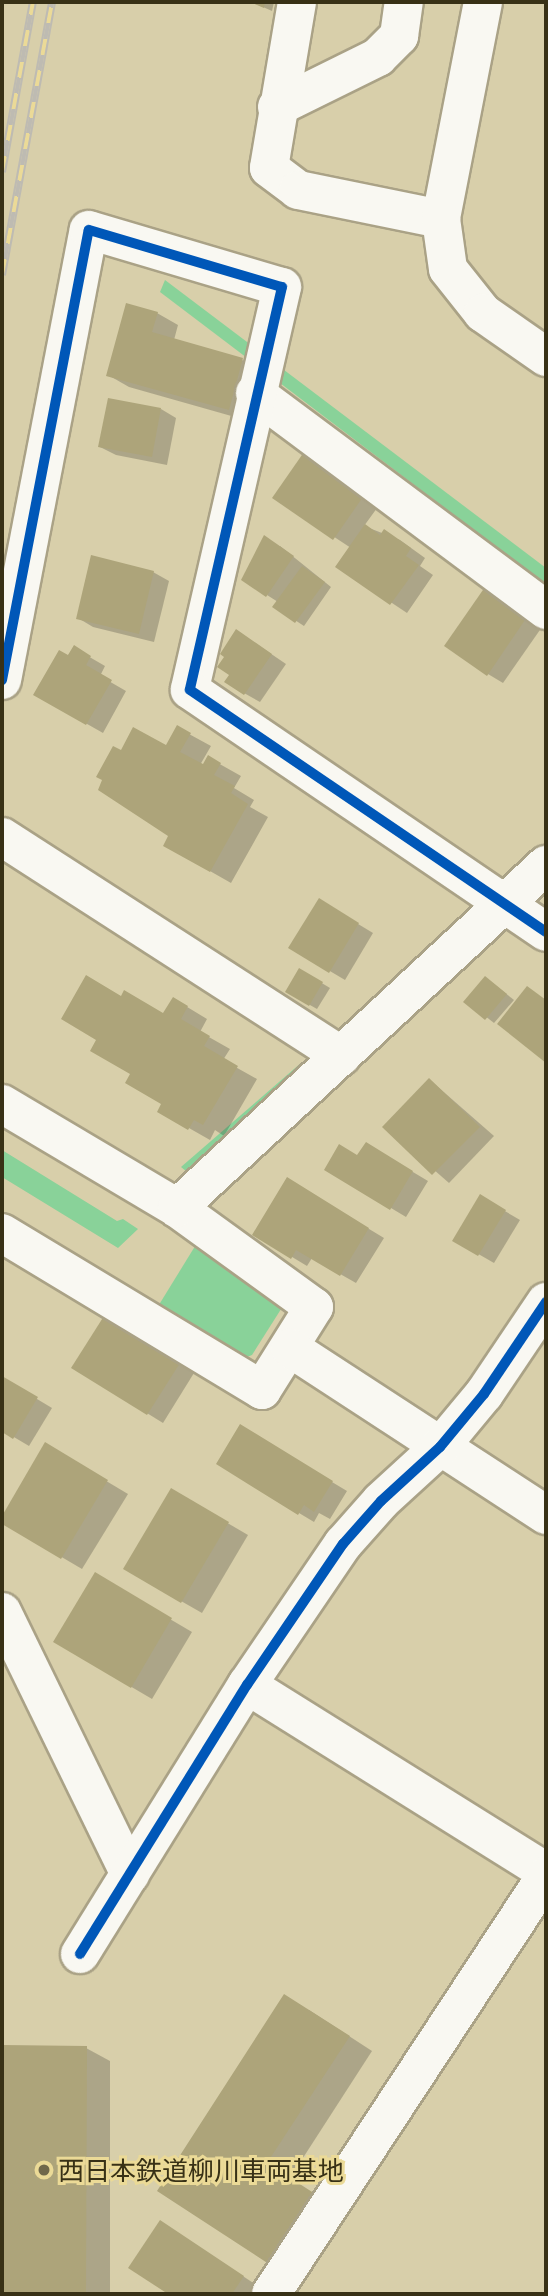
<!DOCTYPE html>
<html>
<head>
<meta charset="utf-8">
<style>
	body { margin:0 }
	#map { position:relative; width:548px; height:2296px; overflow:hidden; background:#d8cfaa; font-family:Commissioner,"Noto Sans JP",sans-serif }
	div>[style] { position:absolute }
	[style*='--x'] { left:calc(var(--x)*1px); top:calc(var(--y)*1px); width:calc(var(--w)*1px); rotate:calc(var(--a)*1deg) }
	.water>* { inset:0; background:#89d299 }
	.shadow>* { inset:0; background:#0003 }
	.building>* { inset:0; background:#ada47a }
	.roads { filter:drop-shadow(2px 0 #aaa286) drop-shadow(-2px 0 #aaa286) drop-shadow(0 2px #aaa286) drop-shadow(0 -2px #aaa286) }
	.minor>* { height:38px; margin:-19px; padding:0 19px; transform-origin:19px; border-radius:19px; background:#f9f8f2 }
	.rail>* { height:8px; margin-top:-4px; transform-origin:0; background:repeating-linear-gradient(90deg,#ebda97 0 16px,#bebbb2 0 32px); box-sizing:border-box; border-block:2px solid #bebbb2 }
	.cycleway>* { height:10px; margin:-5px; padding:0 5px; transform-origin:5px; border-radius:5px; background:#0057b8 }
	.dots>* { width:19px; height:19px; translate:-50% -50%; box-sizing:border-box; border:4px solid #ebda97; border-radius:50% }
	span { translate:-50% -50%; white-space:nowrap; text-align:center; line-height:1.15; -webkit-text-stroke:6px #ebda97; paint-order:stroke }
	.poi-label { font-size:26px; color:#383116 }
	.left { translate:0 -50%; text-align:left }
	.frame { position:absolute; inset:0; border:4px solid #383116; pointer-events:none }
</style>
</head>
<body>
<div id="map">
	<div class="water">
		<div style="clip-path:polygon(165px 280px,546px 568px,546px 585px,160px 292px)"></div>
		<div style="clip-path:polygon(302px 1062px,312px 1070px,192px 1176px,181px 1167px)"></div>
		<div style="clip-path:polygon(2px 1150px,117px 1221px,123px 1219px,138px 1229px,118px 1248px,2px 1177px)"></div>
		<div style="clip-path:polygon(197px 1243px,283px 1306px,252px 1355px,242px 1359px,157px 1308px)"></div>
	</div>
	<div class="shadow">
		<div style="clip-path:polygon(252px 2px,274px 2px,272px 11px)"></div>
		<div style="clip-path:polygon(157px 313px,178px 325px,174px 340px,242px 360px,263px 372px,249px 421px,129px 387px,108px 375px)"></div>
		<div style="clip-path:polygon(161px 409px,176px 418px,167px 465px,116px 455px,100px 447px)"></div>
		<div style="clip-path:polygon(305px 455px,380px 504px,364px 526px,400px 540px,425px 558px,420px 566px,433px 575px,407px 613px,338px 567px,351px 548px,275px 498px)"></div>
		<div style="clip-path:polygon(280px 546px,331px 587px,304px 626px,275px 607px,278px 602px,267px 595px)"></div>
		<div style="clip-path:polygon(153px 572px,169px 581px,154px 642px,93px 627px,78px 618px)"></div>
		<div style="clip-path:polygon(485px 590px,542px 627px,503px 683px,488px 674px)"></div>
		<div style="clip-path:polygon(252px 641px,286px 664px,260px 702px,244px 693px,231px 675px)"></div>
		<div style="clip-path:polygon(74px 648px,105px 666px,100px 676px,126px 691px,103px 733px,36px 695px)"></div>
		<div style="clip-path:polygon(178px 728px,211px 746px,200px 765px,203px 767px,209px 758px,241px 776px,234px 788px,254px 800px,250px 807px,268px 817px,231px 883px,166px 846px,171px 836px,121px 752px,167px 748px)"></div>
		<div style="clip-path:polygon(320px 901px,373px 933px,345px 980px,291px 948px)"></div>
		<div style="clip-path:polygon(300px 970px,330px 988px,317px 1009px,287px 992px)"></div>
		<div style="clip-path:polygon(486px 978px,514px 1000px,494px 1023px,466px 1001px)"></div>
		<div style="clip-path:polygon(122px 998px,164px 1016px,174px 999px,207px 1019px,200px 1032px,230px 1049px,223px 1060px,257px 1079px,224px 1136px,215px 1130px,210px 1140px,159px 1111px,164px 1104px,133px 1073px)"></div>
		<div style="clip-path:polygon(430px 1080px,494px 1136px,449px 1183px,385px 1127px)"></div>
		<div style="clip-path:polygon(366px 1144px,428px 1181px,406px 1217px,326px 1169px,358px 1157px)"></div>
		<div style="clip-path:polygon(303px 1189px,384px 1238px,356px 1283px,312px 1258px,307px 1266px,254px 1234px)"></div>
		<div style="clip-path:polygon(481px 1197px,520px 1220px,494px 1263px,454px 1240px)"></div>
		<div style="clip-path:polygon(120px 1327px,194px 1373px,163px 1423px,74px 1368px)"></div>
		<div style="clip-path:polygon(2px 1378px,52px 1408px,29px 1446px,2px 1430px)"></div>
		<div style="clip-path:polygon(240px 1427px,347px 1491px,330px 1519px,319px 1513px,314px 1522px,299px 1513px)"></div>
		<div style="clip-path:polygon(46px 1445px,128px 1494px,82px 1569px,2px 1522px)"></div>
		<div style="clip-path:polygon(171px 1490px,248px 1535px,202px 1613px,125px 1569px)"></div>
		<div style="clip-path:polygon(95px 1575px,192px 1632px,152px 1699px,55px 1642px)"></div>
		<div style="clip-path:polygon(309px 2010px,372px 2051px,290px 2178px,159px 2191px)"></div>
		<div style="clip-path:polygon(2px 2046px,86px 2048px,110px 2061px,110px 2294px,2px 2294px)"></div>
		<div style="clip-path:polygon(176px 2232px,258px 2286px,253px 2294px,171px 2294px,131px 2268px)"></div>
	</div>
	<div class="building">
		<div style="clip-path:polygon(250px 2px,265px 2px,264px 8px)"></div>
		<div style="clip-path:polygon(126px 303px,158px 312px,152px 332px,243px 358px,229px 410px,106px 376px)"></div>
		<div style="clip-path:polygon(108px 398px,161px 408px,152px 457px,98px 447px)"></div>
		<div style="clip-path:polygon(304px 452px,365px 494px,333px 540px,272px 498px)"></div>
		<div style="clip-path:polygon(365px 524px,380px 535px,384px 529px,411px 548px,406px 556px,419px 565px,390px 605px,335px 567px)"></div>
		<div style="clip-path:polygon(264px 535px,294px 556px,266px 597px,241px 580px)"></div>
		<div style="clip-path:polygon(91px 555px,154px 571px,139px 634px,76px 619px)"></div>
		<div style="clip-path:polygon(302px 566px,325px 582px,295px 623px,272px 607px)"></div>
		<div style="clip-path:polygon(485px 587px,527px 617px,487px 676px,444px 646px)"></div>
		<div style="clip-path:polygon(236px 629px,272px 654px,244px 695px,224px 682px,229px 675px,217px 667px,224px 657px,220px 654px)"></div>
		<div style="clip-path:polygon(74px 645px,91px 656px,86px 665px,112px 680px,86px 725px,33px 695px,59px 650px,68px 655px)"></div>
		<div style="clip-path:polygon(177px 725px,191px 733px,180px 752px,203px 764px,208px 755px,221px 763px,214px 775px,235px 786px,231px 793px,248px 804px,210px 872px,163px 846px,168px 836px,98px 790px,102px 780px,96px 777px,113px 746px,121px 750px,133px 727px,166px 745px)"></div>
		<div style="clip-path:polygon(319px 898px,359px 923px,329px 973px,288px 948px)"></div>
		<div style="clip-path:polygon(299px 968px,323px 982px,309px 1006px,285px 992px)"></div>
		<div style="clip-path:polygon(86px 975px,121px 996px,124px 990px,163px 1013px,173px 997px,188px 1006px,181px 1019px,210px 1036px,204px 1046px,238px 1066px,203px 1125px,194px 1120px,188px 1130px,157px 1112px,161px 1104px,125px 1083px,130px 1074px,90px 1051px,96px 1040px,61px 1019px)"></div>
		<div style="clip-path:polygon(485px 976px,507px 994px,485px 1020px,463px 1002px)"></div>
		<div style="clip-path:polygon(527px 986px,546px 1000px,546px 1063px,497px 1024px)"></div>
		<div style="clip-path:polygon(429px 1078px,480px 1127px,432px 1175px,382px 1127px)"></div>
		<div style="clip-path:polygon(366px 1142px,413px 1171px,390px 1210px,324px 1170px,339px 1144px,357px 1155px)"></div>
		<div style="clip-path:polygon(287px 1177px,369px 1228px,340px 1276px,296px 1250px,291px 1259px,252px 1235px)"></div>
		<div style="clip-path:polygon(480px 1194px,506px 1210px,478px 1256px,452px 1241px)"></div>
		<div style="clip-path:polygon(104px 1316px,180px 1363px,147px 1415px,71px 1368px)"></div>
		<div style="clip-path:polygon(2px 1376px,38px 1397px,13px 1439px,2px 1432px)"></div>
		<div style="clip-path:polygon(240px 1424px,333px 1481px,314px 1512px,304px 1505px,298px 1515px,216px 1464px)"></div>
		<div style="clip-path:polygon(45px 1442px,108px 1480px,61px 1559px,2px 1524px,2px 1516px)"></div>
		<div style="clip-path:polygon(171px 1488px,229px 1522px,181px 1603px,123px 1569px)"></div>
		<div style="clip-path:polygon(95px 1572px,172px 1618px,131px 1688px,53px 1642px)"></div>
		<div style="clip-path:polygon(284px 1994px,350px 2036px,267px 2163px,320px 2197px,275px 2268px,157px 2191px)"></div>
		<div style="clip-path:polygon(2px 2045px,87px 2046px,86px 2294px,2px 2294px)"></div>
		<div style="clip-path:polygon(160px 2220px,244px 2276px,232px 2294px,168px 2294px,128px 2268px)"></div>
	</div>
	<div class="roads">
		<div class="minor">
			<div style="--x:297;--y:2;--w:168;--a:99.6"></div>
			<div style="--x:269;--y:168;--w:36;--a:37"></div>
			<div style="--x:298;--y:190;--w:146;--a:11.5"></div>
			<div style="--x:483;--y:2;--w:221;--a:101"></div>
			<div style="--x:441;--y:219;--w:50;--a:82"></div>
			<div style="--x:448;--y:269;--w:56;--a:51.5"></div>
			<div style="--x:483;--y:313;--w:77;--a:34.9"></div>
			<div style="--x:277;--y:107;--w:113;--a:-26.3"></div>
			<div style="--x:378;--y:57;--w:30;--a:-45"></div>
			<div style="--x:399;--y:36;--w:34;--a:-82"></div>
			<div style="--x:255;--y:393;--w:363;--a:36.7"></div>
			<div style="--x:2;--y:680;--w:458;--a:-79.1"></div>
			<div style="--x:89;--y:230;--w:201;--a:16.5"></div>
			<div style="--x:282;--y:287;--w:413;--a:102.9"></div>
			<div style="--x:190;--y:690;--w:430;--a:34.2"></div>
			<div style="--x:2;--y:837;--w:404;--a:32.8"></div>
			<div style="--x:2;--y:1104;--w:204;--a:30.7"></div>
			<div style="--x:177;--y:1208;--w:169;--a:35.9"></div>
			<div style="--x:314;--y:1307;--w:98;--a:122.1"></div>
			<div style="--x:262;--y:1390;--w:304;--a:-148.9"></div>
			<div style="--x:177;--y:1208;--w:504;--a:-42.91"></div>
			<div style="--x:290;--y:1348;--w:306;--a:33.1"></div>
			<div style="--x:2;--y:1612;--w:292;--a:64"></div>
			<div style="--x:247;--y:1685;--w:353;--a:32"></div>
			<div style="--x:80;--y:1954;--w:317;--a:-58.2"></div>
			<div style="--x:247;--y:1685;--w:171;--a:-55.8"></div>
			<div style="--x:343;--y:1544;--w:57;--a:-48.5"></div>
			<div style="--x:381;--y:1501;--w:80;--a:-42.5"></div>
			<div style="--x:440;--y:1447;--w:69;--a:-50.3"></div>
			<div style="--x:484;--y:1394;--w:111;--a:-56"></div>
			<div style="--x:271;--y:2294;--w:500;--a:-56.66"></div>
		</div>
	</div>
	<div class="rail">
		<div style="--x:2;--y:172;--w:173;--a:-79.7"></div>
		<div style="--x:2;--y:275;--w:278;--a:-79.6"></div>
	</div>
	<div class="cycleway">
		<div style="--x:2;--y:680;--w:458;--a:-79.1"></div>
		<div style="--x:89;--y:230;--w:201;--a:16.5"></div>
		<div style="--x:282;--y:287;--w:413;--a:102.9"></div>
		<div style="--x:190;--y:690;--w:430;--a:34.2"></div>
		<div style="--x:80;--y:1954;--w:317;--a:-58.2"></div>
		<div style="--x:247;--y:1685;--w:171;--a:-55.8"></div>
		<div style="--x:343;--y:1544;--w:57;--a:-48.5"></div>
		<div style="--x:381;--y:1501;--w:80;--a:-42.5"></div>
		<div style="--x:440;--y:1447;--w:69;--a:-50.3"></div>
		<div style="--x:484;--y:1394;--w:111;--a:-56"></div>
	</div>
	<div class="dots">
		<div style="left:44px;top:2170px;background:#70684a"></div>
	</div>
	<div class="poi-label">
		<span class="left" style="left:58px;top:2170px">西日本鉄道柳川車両基地</span>
	</div>
	<div class="frame"></div>
</div>
</body>
</html>
